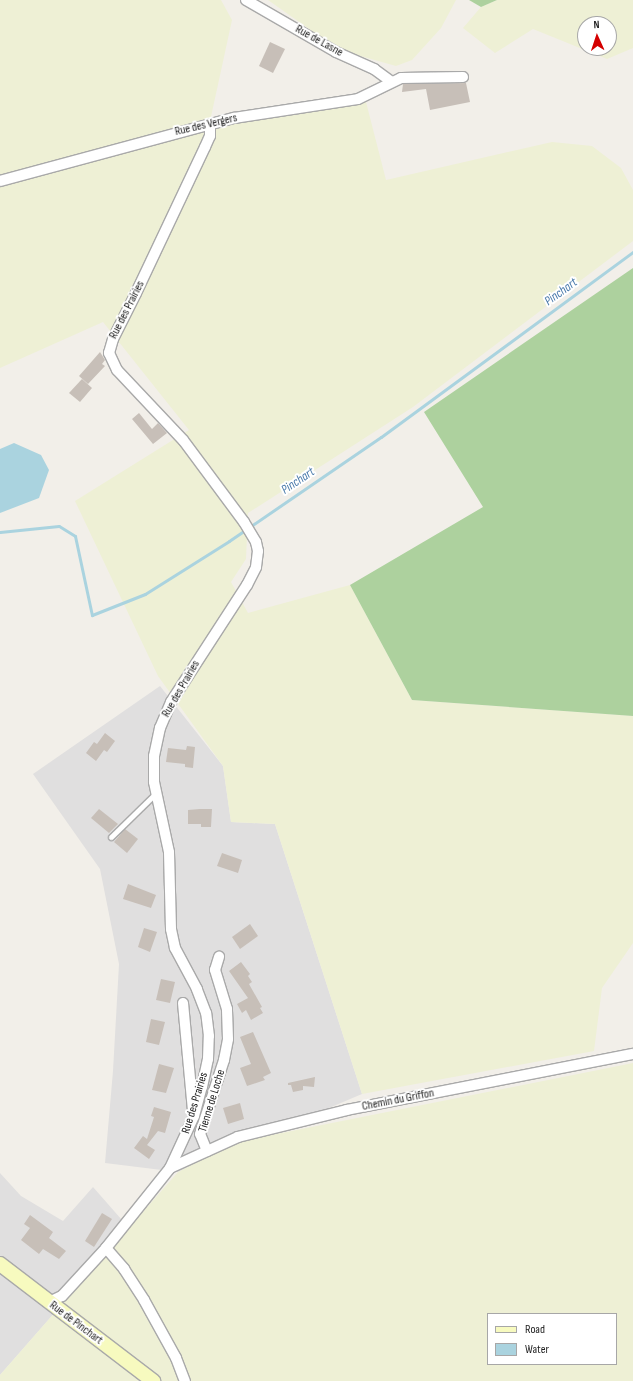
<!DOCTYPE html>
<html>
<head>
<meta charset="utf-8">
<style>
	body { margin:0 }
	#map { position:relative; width:633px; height:1381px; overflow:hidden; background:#f2efe9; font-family:"Sofia Sans Condensed",sans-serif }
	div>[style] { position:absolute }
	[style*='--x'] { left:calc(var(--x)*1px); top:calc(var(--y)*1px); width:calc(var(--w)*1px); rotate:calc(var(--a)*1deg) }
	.residential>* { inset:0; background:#e0dfdf }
	.farmland>* { inset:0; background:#eef0d5 }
	.forest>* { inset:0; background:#add19e }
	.water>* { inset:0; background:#aad3df }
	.stream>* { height:3px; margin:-1.5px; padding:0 1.5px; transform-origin:1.5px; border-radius:1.5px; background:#aad3df }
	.building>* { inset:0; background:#c7bfb8 }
	.roads { filter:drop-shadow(1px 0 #a9a9a9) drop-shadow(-1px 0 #a9a9a9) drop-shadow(0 1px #a9a9a9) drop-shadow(0 -1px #a9a9a9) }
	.service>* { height:5px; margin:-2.5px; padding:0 2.5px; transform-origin:2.5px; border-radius:2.5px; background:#fff }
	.minor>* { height:10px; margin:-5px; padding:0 5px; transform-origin:5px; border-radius:5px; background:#fff }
	.secondary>* { height:14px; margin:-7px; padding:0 7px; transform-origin:7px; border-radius:7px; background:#f7fabf }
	span { translate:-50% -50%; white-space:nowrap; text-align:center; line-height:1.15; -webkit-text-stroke:4px #fff; paint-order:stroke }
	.street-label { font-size:12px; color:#222 }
	.water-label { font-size:13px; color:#4a7aab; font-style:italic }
	.legend { position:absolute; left:487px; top:1313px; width:130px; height:52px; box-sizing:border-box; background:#fff; border:1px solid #a7a7a7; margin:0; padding:5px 7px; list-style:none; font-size:12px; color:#222 }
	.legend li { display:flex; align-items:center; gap:8px; height:20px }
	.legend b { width:20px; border:1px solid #a7a7a7 }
	.north { position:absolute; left:577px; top:16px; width:40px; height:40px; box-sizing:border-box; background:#fff; border:1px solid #a7a7a7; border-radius:50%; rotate:357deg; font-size:11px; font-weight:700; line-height:16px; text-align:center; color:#222 }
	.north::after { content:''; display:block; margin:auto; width:14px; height:18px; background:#d40000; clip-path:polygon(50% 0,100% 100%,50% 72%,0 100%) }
</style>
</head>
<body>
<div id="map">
	<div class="residential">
		<div style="clip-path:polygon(160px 686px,223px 766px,231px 822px,275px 824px,362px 1094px,178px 1172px,105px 1163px,113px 1071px,119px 964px,100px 869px,33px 774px)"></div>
		<div style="clip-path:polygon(0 1173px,21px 1196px,63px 1221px,93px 1187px,129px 1228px,0 1375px)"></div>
	</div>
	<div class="farmland">
		<div style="clip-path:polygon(0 0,221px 0,232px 20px,209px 126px,227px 125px,365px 98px,386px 180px,552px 142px,592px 146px,621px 168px,633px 190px,633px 241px,413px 407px,248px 513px,246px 559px,231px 582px,248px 613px,350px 585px,412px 700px,633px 716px,633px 943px,602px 988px,594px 1051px,362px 1094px,275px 824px,231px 822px,223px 766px,158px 676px,75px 501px,189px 430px,103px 322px,0 368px)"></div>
		<div style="clip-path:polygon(268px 0,456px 0,441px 28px,412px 60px,396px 66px,339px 50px)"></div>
		<div style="clip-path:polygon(evenodd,497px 0,633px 0,633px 48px,607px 59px,533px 29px,495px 53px,463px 28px,481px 7px,497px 0,585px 24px,609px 24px,609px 48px,585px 48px,585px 24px)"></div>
		<div style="clip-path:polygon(evenodd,633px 1063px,633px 1381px,0 1381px,0 1375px,178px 1172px,237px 1142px,633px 1063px,488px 1314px,616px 1314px,616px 1364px,488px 1364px,488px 1314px)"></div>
	</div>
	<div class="forest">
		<div style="clip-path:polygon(469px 0,497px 0,481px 7px)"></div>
		<div style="clip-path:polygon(633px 268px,633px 716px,412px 700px,350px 585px,483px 507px,424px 412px)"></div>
	</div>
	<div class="water">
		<div style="clip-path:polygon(14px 443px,41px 455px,49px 470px,39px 498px,0 513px,0 449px)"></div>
	</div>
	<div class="stream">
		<div style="--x:0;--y:532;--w:59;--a:-5.8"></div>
		<div style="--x:59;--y:526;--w:19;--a:32"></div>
		<div style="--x:75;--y:536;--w:81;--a:77.9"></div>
		<div style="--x:92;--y:615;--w:57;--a:-21.6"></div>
		<div style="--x:145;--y:594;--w:99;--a:-32.2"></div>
		<div style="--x:229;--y:541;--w:184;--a:-34.4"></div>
		<div style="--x:381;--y:437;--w:313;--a:-36.3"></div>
	</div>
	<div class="building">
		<div style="clip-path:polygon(270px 42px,285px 49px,273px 73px,259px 66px)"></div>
		<div style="clip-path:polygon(466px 83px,470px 102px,430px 110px,426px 89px,402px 92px,403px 84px)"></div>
		<div style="clip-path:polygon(100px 352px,105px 360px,102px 364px,105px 366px,88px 384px,79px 376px)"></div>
		<div style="clip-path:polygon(82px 379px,92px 388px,80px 402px,69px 393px)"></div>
		<div style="clip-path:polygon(139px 413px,152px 429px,158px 423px,167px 433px,153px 444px,132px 419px)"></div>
		<div style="clip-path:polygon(105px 733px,115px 741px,107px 752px,104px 750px,96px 761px,86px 753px,94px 742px,97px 744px)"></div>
		<div style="clip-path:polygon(187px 746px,195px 747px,193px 768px,185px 767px,185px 764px,166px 762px,168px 748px,186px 750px)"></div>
		<div style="clip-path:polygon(99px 809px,118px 824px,109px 833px,91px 818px)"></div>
		<div style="clip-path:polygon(200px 809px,212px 809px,211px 827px,201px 827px,201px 824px,188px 824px,188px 810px)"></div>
		<div style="clip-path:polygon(125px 829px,138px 839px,127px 853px,114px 842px)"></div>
		<div style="clip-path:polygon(222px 853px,242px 860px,238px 873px,217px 866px)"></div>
		<div style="clip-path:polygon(128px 884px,156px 895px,151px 908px,123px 899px)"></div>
		<div style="clip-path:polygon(250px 924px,258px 936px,240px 949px,232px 937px)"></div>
		<div style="clip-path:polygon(144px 928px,157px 932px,150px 952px,138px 947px)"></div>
		<div style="clip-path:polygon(241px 962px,250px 974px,248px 976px,252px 982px,249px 984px,262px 1007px,260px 1008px,263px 1013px,251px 1020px,246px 1010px,242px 1013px,237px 1004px,248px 998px,229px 971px)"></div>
		<div style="clip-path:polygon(161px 979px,175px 982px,170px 1003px,156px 1000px)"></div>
		<div style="clip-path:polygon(151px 1019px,165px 1022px,159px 1045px,146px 1042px)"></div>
		<div style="clip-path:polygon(253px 1032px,271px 1073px,263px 1077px,265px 1080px,247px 1086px,240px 1068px,251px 1064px,240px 1037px)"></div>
		<div style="clip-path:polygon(159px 1064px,174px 1068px,166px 1093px,152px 1090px)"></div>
		<div style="clip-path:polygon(315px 1077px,314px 1087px,303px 1086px,303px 1090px,293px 1092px,291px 1085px,288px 1085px,288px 1083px)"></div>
		<div style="clip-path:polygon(240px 1103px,244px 1119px,228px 1124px,223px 1108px)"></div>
		<div style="clip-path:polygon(154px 1107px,171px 1112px,165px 1133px,158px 1131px,147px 1145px,155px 1150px,149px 1159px,134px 1148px,143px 1136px,147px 1139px,154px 1117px,151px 1116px)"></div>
		<div style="clip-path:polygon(102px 1213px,112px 1219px,94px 1247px,85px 1241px)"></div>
		<div style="clip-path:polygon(30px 1215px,53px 1232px,49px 1238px,66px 1251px,59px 1259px,43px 1249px,39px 1254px,21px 1240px,30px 1228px,24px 1224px)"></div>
	</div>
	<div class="roads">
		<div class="service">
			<div style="--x:111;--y:837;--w:63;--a:-44.4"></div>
		</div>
		<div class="minor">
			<div style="--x:246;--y:0;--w:104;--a:30"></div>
			<div style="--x:336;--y:52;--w:42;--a:24.1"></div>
			<div style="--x:374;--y:69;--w:22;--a:36"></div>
			<div style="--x:0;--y:181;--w:242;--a:-15.1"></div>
			<div style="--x:234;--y:118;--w:125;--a:-8.7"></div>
			<div style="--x:358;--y:99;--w:48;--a:-26"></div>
			<div style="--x:401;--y:78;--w:62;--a:-0.9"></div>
			<div style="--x:183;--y:1003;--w:108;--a:84.7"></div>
			<div style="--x:207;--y:1151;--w:18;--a:-112"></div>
			<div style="--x:200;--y:1134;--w:78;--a:-72"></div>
			<div style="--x:224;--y:1060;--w:21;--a:-79"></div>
			<div style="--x:228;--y:1039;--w:30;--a:-92"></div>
			<div style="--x:227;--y:1009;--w:41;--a:-107.1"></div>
			<div style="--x:215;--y:970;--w:14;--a:-73"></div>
			<div style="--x:170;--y:1168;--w:75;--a:-24.5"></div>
			<div style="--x:238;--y:1137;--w:112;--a:-13.9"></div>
			<div style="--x:347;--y:1110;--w:291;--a:-11.1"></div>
			<div style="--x:106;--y:1248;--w:28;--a:49"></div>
			<div style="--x:124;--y:1269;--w:37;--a:57"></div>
			<div style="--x:144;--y:1300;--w:66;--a:61.1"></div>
			<div style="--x:176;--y:1358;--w:25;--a:69"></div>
			<div style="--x:49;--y:1302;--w:14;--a:-25"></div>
			<div style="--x:62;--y:1296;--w:65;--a:-47.5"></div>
			<div style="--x:106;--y:1248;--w:102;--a:-51.3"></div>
			<div style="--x:170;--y:1168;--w:57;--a:-65.2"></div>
			<div style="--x:194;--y:1116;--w:30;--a:-75"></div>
			<div style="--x:202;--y:1087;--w:29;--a:-78"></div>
			<div style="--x:208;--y:1059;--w:23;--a:-88"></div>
			<div style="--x:209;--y:1036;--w:23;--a:-97"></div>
			<div style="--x:206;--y:1013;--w:26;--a:-111"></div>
			<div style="--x:197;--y:989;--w:47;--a:-118.2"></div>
			<div style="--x:175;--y:948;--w:19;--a:-102"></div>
			<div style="--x:171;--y:929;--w:77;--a:-91.5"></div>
			<div style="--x:169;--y:852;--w:72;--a:-102.1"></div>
			<div style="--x:154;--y:782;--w:26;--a:-90"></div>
			<div style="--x:154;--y:756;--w:29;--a:-78"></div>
			<div style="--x:160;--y:728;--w:28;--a:-67"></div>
			<div style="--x:171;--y:702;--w:140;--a:-57"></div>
			<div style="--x:247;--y:585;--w:20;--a:-63"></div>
			<div style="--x:256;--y:567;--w:16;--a:-83"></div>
			<div style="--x:258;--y:551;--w:9;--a:-103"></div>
			<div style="--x:256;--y:542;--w:23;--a:-121"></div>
			<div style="--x:244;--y:522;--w:102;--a:-126.6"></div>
			<div style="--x:183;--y:440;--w:96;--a:-133.3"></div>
			<div style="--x:117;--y:370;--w:19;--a:-115"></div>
			<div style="--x:109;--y:353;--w:15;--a:-74"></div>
			<div style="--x:113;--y:339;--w:51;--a:-63.4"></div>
			<div style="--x:136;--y:293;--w:161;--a:-64.7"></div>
			<div style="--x:205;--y:147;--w:12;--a:-66"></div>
			<div style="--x:210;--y:136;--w:11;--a:-90"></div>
		</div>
		<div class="secondary">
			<div style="--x:0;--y:1264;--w:193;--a:37.4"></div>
		</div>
	</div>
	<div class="street-label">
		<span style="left:319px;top:41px;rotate:29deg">Rue de Lasne</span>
		<span style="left:206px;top:125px;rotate:-13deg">Rue des Vergers</span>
		<span style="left:127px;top:310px;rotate:-63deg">Rue des Prairies</span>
		<span style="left:181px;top:689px;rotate:-60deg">Rue des Prairies</span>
		<span style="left:398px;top:1100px;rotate:-11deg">Chemin du Griffon</span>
		<span style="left:212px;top:1101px;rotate:-73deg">Tienne de Loche</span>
		<span style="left:195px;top:1103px;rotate:-73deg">Rue des Prairies</span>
		<span style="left:76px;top:1323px;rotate:37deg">Rue de Pinchart</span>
	</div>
	<div class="water-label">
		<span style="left:561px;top:292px;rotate:-36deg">Pinchart</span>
		<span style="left:298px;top:481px;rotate:-34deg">Pinchart</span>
	</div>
	<ul class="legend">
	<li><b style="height:5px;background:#f7fabf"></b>Road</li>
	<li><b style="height:11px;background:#aad3df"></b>Water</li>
	</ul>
	<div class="north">N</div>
</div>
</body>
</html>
